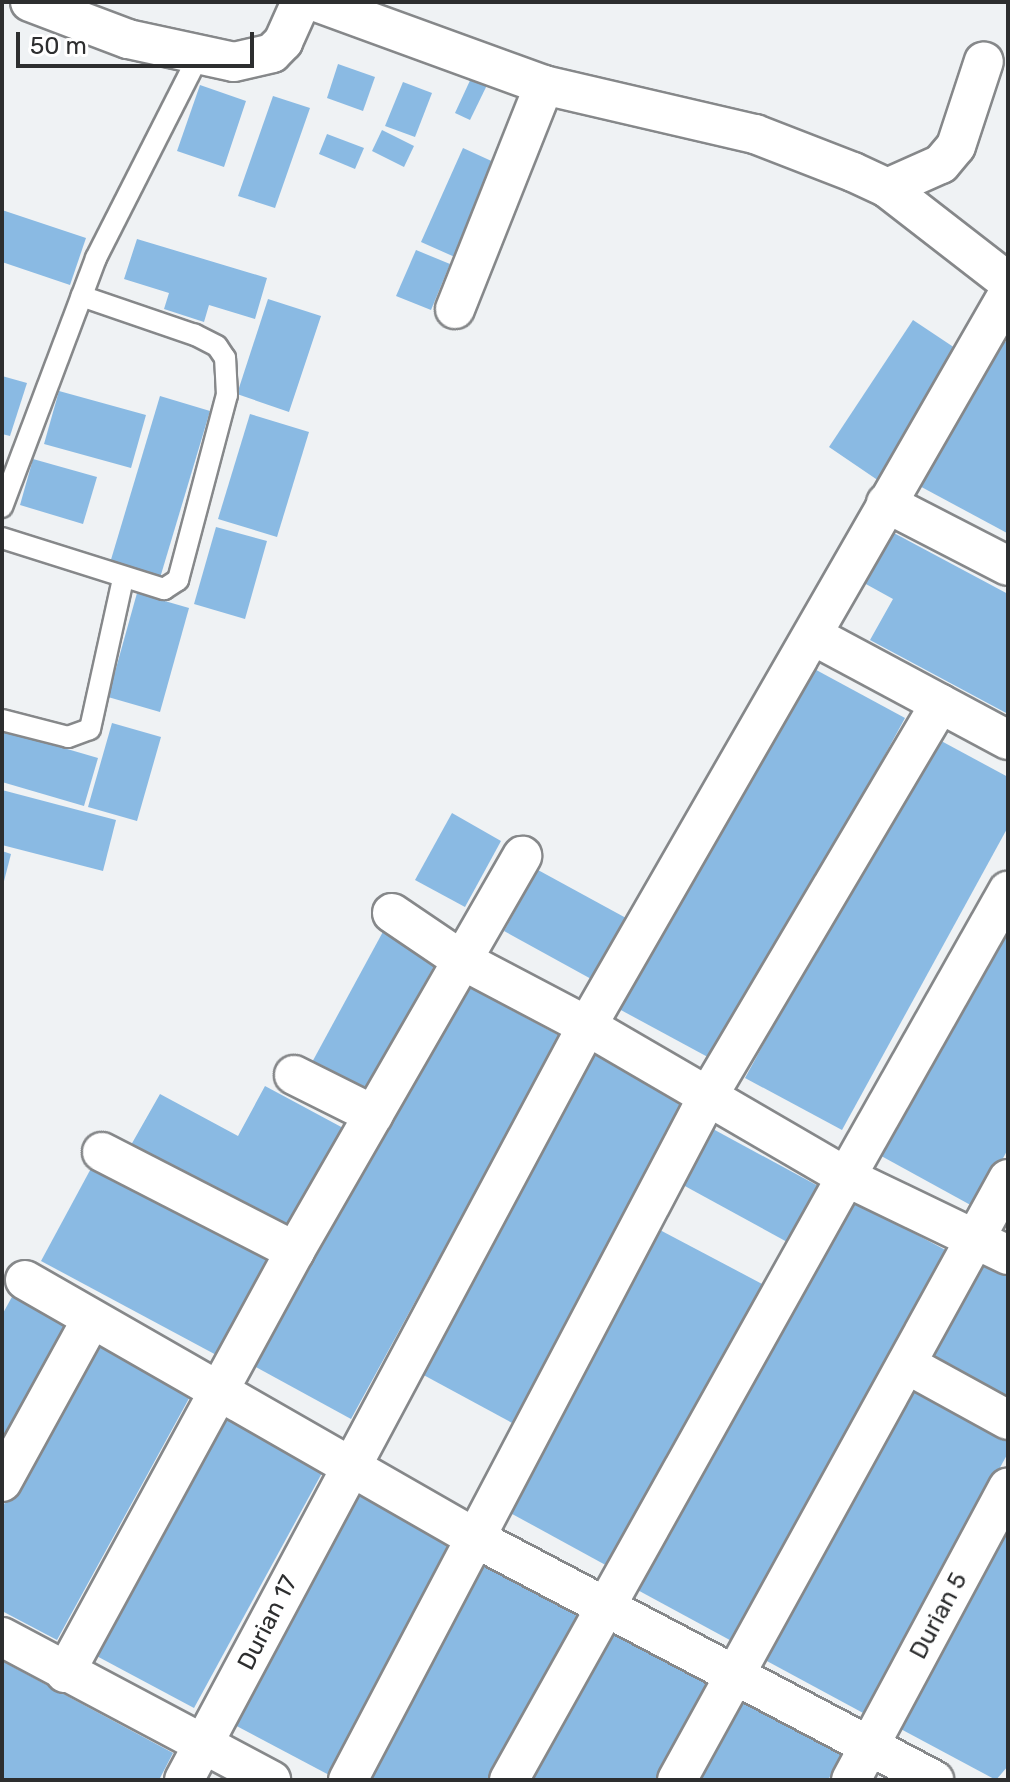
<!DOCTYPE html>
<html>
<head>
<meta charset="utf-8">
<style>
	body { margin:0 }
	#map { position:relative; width:1010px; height:1782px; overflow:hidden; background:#eff2f4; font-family:Rubik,sans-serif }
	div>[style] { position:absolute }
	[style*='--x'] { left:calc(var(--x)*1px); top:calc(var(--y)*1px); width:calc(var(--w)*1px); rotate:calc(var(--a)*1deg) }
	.building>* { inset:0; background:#8abae3 }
	.roads { filter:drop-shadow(2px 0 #86888a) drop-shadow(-2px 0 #86888a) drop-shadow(0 2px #86888a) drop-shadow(0 -2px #86888a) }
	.lane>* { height:20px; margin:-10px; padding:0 10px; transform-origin:10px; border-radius:10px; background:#fff }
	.street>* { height:38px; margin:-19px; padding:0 19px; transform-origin:19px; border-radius:19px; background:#fff }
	span { translate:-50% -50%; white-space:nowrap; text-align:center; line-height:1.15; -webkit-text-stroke:6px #fff; paint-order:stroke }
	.street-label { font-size:24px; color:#2d2e2f }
	.frame { position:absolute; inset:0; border:4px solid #2d2e2f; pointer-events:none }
	.scale { position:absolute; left:16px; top:32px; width:238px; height:36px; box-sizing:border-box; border:4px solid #2d2e2f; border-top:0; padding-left:10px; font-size:24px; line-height:28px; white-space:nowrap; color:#2d2e2f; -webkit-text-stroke:6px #fff; paint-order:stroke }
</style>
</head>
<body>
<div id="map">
	<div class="building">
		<div style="clip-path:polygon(338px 64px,375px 77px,363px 111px,327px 98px)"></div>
		<div style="clip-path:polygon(473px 74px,489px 81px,470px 120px,455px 113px)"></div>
		<div style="clip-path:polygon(403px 82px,432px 93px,415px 137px,385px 126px)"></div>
		<div style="clip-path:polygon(200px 85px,246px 101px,224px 167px,177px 151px)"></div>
		<div style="clip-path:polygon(273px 96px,310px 108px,275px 208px,238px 196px)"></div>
		<div style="clip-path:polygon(382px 130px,414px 146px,404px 167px,372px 151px)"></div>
		<div style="clip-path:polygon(327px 134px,364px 148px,355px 169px,319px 154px)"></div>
		<div style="clip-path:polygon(463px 148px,498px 164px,457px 258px,421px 242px)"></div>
		<div style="clip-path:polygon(2px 210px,86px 238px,70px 285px,2px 262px)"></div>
		<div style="clip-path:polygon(137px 239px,267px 278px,255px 319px,209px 305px,204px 322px,164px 309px,169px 293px,124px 279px)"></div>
		<div style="clip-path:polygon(416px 250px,450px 264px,431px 310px,396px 296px)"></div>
		<div style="clip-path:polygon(268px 299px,321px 316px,289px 412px,237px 394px)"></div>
		<div style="clip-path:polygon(913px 320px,964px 354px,879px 481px,829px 447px)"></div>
		<div style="clip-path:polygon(995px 336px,1008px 343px,1007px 533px,914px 483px)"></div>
		<div style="clip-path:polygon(2px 376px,27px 383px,10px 436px,2px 434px)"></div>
		<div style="clip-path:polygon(59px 391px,146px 415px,131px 468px,44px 444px)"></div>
		<div style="clip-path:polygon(160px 396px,210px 411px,160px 578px,110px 563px)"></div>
		<div style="clip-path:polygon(250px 414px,309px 432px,277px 537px,218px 519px)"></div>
		<div style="clip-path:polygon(33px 459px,97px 477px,83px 524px,20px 505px)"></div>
		<div style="clip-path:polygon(216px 527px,267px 541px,245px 619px,194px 604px)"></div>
		<div style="clip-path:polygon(892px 532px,1008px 594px,1008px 714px,870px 640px,893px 599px,864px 583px)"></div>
		<div style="clip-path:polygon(137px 593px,189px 608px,160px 712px,108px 697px)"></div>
		<div style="clip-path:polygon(807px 665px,905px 718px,717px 1062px,619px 1009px)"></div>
		<div style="clip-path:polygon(112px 723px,161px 737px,137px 821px,88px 807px)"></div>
		<div style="clip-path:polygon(2px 730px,98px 758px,84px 806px,2px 782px)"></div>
		<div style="clip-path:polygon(932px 736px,1008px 777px,1008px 827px,842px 1130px,745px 1078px)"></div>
		<div style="clip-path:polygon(2px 790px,116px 820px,103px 871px,2px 845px)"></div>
		<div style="clip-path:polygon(452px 813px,501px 841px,465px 907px,415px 880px)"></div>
		<div style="clip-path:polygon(2px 851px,11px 854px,3px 885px,2px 885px)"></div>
		<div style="clip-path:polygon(538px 870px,626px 918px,593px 980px,504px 931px)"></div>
		<div style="clip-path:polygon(1008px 906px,1008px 1149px,976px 1208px,874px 1152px)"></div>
		<div style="clip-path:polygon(385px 928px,439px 957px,363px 1095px,310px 1066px)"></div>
		<div style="clip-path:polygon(461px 983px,560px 1036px,351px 1419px,252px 1365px)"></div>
		<div style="clip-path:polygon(595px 1050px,690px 1102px,514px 1424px,418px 1372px)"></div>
		<div style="clip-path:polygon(265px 1086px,345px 1129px,290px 1231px,131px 1145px,160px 1094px,238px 1136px)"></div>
		<div style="clip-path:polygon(713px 1129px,820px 1187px,789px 1243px,683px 1185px)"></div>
		<div style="clip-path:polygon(95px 1161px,275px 1258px,220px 1357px,41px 1261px)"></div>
		<div style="clip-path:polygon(846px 1197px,953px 1254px,739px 1645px,632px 1587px)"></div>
		<div style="clip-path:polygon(658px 1229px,766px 1286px,611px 1568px,505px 1510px)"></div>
		<div style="clip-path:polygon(978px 1257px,1008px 1274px,1008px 1398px,926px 1353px)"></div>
		<div style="clip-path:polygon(13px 1295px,68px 1325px,2px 1445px,2px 1315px)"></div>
		<div style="clip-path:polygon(95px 1338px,193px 1391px,57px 1640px,2px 1611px,2px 1508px)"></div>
		<div style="clip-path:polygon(912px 1391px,1008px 1442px,1008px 1453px,865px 1714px,765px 1660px)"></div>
		<div style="clip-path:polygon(226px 1407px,328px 1462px,194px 1708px,91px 1653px)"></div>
		<div style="clip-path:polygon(354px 1493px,456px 1547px,331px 1776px,229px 1722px)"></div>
		<div style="clip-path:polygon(1008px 1524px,1008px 1766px,996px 1780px,897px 1727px)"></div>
		<div style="clip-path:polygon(483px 1565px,581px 1618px,492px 1780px,365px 1780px)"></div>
		<div style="clip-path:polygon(610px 1623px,711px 1678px,655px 1780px,524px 1780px)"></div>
		<div style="clip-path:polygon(2px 1661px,173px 1753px,159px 1780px,2px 1780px)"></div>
		<div style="clip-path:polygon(741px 1688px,848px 1745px,828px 1780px,691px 1780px)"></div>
	</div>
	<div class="roads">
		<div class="lane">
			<div style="--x:2;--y:507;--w:266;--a:-69.3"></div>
			<div style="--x:96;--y:258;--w:225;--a:-63.1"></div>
			<div style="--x:2;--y:538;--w:170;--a:17.5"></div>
			<div style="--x:164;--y:589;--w:17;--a:-33"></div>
			<div style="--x:178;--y:580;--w:191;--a:-75.2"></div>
			<div style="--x:227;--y:395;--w:37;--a:-93"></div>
			<div style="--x:225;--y:358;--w:14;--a:-124"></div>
			<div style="--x:217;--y:346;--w:25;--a:-153"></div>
			<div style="--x:195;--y:335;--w:120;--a:-161.1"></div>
			<div style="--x:2;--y:720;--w:68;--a:14.4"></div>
			<div style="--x:68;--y:737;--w:23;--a:-20"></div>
			<div style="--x:90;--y:729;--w:154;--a:-77.6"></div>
		</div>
		<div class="street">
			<div style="--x:30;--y:2;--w:105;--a:20.7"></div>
			<div style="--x:128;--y:39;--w:108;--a:12.2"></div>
			<div style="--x:234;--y:62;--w:39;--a:-13"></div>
			<div style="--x:272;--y:53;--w:16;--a:-45"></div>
			<div style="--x:283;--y:42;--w:44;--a:-65.8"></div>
			<div style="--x:316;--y:2;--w:243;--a:20"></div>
			<div style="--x:544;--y:85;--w:217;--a:13.1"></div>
			<div style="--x:755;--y:134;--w:105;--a:21.2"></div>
			<div style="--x:853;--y:172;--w:38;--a:25"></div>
			<div style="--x:887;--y:188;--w:153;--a:37.8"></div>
			<div style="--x:887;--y:188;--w:59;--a:-24"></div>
			<div style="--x:941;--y:164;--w:23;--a:-50"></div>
			<div style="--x:956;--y:146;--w:89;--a:-71.8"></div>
			<div style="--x:455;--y:309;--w:241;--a:-68.3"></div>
			<div style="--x:886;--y:503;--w:137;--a:27.3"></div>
			<div style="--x:814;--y:636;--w:220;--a:28.2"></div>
			<div style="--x:392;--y:913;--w:82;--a:34.1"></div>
			<div style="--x:460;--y:959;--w:144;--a:27.8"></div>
			<div style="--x:587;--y:1026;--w:300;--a:30.2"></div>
			<div style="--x:846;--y:1177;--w:329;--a:-60.5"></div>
			<div style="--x:294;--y:1075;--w:89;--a:26.6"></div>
			<div style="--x:102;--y:1152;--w:217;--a:27.2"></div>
			<div style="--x:25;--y:1280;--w:521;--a:29.81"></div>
			<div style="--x:477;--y:1539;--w:517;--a:27.81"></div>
			<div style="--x:908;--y:1365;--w:114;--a:28.8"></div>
			<div style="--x:2;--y:1482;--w:185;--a:-61.2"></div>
			<div style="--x:2;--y:1637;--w:305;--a:28"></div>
			<div style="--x:65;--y:1673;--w:481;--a:-61.4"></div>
			<div style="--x:295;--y:1251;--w:456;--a:-60.1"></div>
			<div style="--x:184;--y:1780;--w:855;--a:-61.88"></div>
			<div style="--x:587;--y:1026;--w:844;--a:-60.1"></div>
			<div style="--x:348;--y:1780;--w:773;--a:-62.24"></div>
			<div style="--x:708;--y:1096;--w:456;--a:-59.4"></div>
			<div style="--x:509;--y:1780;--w:691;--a:-60.8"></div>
			<div style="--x:846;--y:1177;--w:180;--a:25.7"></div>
			<div style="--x:677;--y:1780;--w:686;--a:-61.16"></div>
			<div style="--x:851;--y:1780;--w:332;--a:-61.8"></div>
		</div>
	</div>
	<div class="street-label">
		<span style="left:939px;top:1616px;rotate:-62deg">Durian 5</span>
		<span style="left:268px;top:1623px;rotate:-63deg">Durian 17</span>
	</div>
	<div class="frame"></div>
	<div class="scale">50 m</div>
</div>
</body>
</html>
